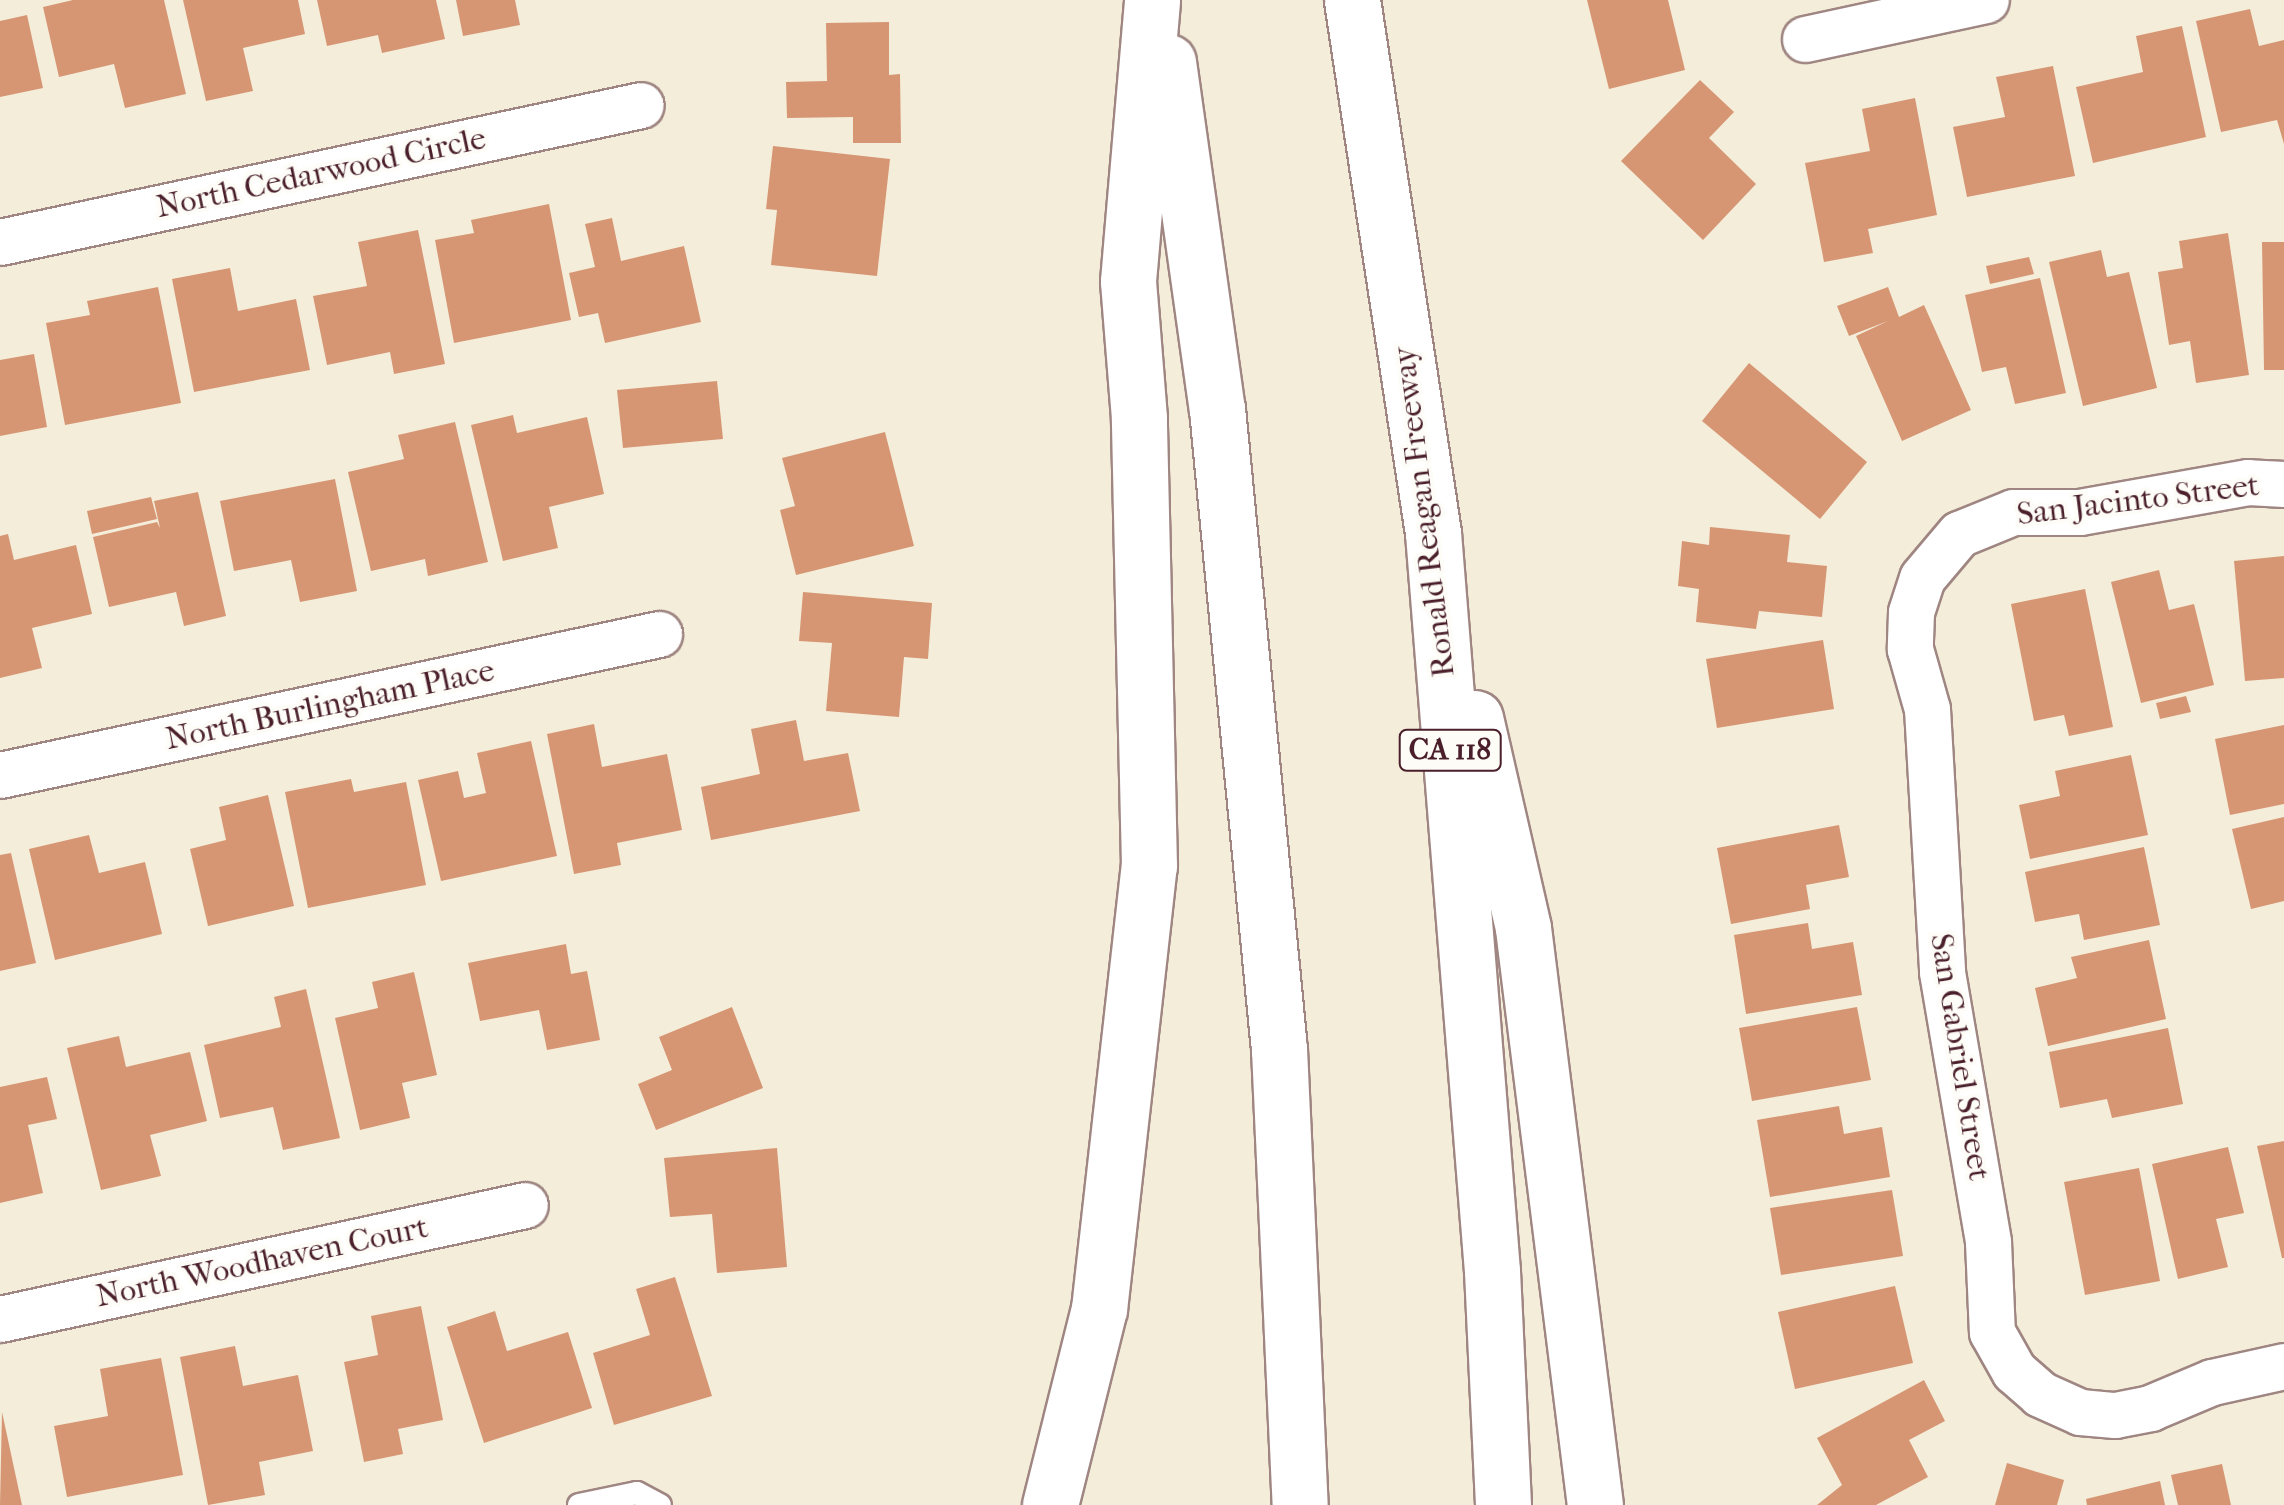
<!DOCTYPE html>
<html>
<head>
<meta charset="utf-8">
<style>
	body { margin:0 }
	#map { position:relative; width:2284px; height:1505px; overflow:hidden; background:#f4edd9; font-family:"IM FELL French Canon",serif }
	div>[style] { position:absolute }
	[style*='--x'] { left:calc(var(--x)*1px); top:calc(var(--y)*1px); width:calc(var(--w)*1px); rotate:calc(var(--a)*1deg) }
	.building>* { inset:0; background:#d69674 }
	.roads { filter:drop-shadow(2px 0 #9f8682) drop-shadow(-2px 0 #9f8682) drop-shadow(0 2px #9f8682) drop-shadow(0 -2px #9f8682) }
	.lane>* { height:22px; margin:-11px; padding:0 11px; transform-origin:11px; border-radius:11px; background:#fff }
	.street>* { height:45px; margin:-22.5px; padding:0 22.5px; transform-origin:22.5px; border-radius:22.5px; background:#fff }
	.highway>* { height:55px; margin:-27.5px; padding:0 27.5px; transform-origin:27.5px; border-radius:27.5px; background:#fff }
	span { translate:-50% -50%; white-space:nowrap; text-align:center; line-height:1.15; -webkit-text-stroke:8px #fdfcf7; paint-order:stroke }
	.shield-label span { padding:2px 8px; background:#fdfcf7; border:2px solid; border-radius:8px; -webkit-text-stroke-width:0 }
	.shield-label { font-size:30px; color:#4a1f2b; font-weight:700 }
	.street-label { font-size:32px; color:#4a1f2b }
</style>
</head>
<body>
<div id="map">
	<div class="building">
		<div style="clip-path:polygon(73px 0,164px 0,186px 94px,125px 108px,114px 64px,59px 77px,43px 7px)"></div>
		<div style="clip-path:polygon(183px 0,298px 0,305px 34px,243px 48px,253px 91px,206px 101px)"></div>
		<div style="clip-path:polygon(317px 0,436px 0,445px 39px,382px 53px,378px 35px,327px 46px)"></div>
		<div style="clip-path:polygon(456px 0,515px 0,520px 25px,463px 36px)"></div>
		<div style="clip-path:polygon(1587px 0,1668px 0,1685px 70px,1609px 89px)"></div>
		<div style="clip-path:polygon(2250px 9px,2259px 46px,2284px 40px,2284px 144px,2277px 120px,2221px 132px,2196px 21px)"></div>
		<div style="clip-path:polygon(27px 15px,43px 88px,0 97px,0 21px)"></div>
		<div style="clip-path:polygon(889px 22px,889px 75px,900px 74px,901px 143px,853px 143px,853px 117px,787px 118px,786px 82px,827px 81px,826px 23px)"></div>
		<div style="clip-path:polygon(2182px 26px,2206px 137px,2093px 163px,2076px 87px,2143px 72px,2136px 36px)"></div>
		<div style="clip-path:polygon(2053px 66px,2075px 176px,1967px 197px,1953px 127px,2005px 117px,1996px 77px)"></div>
		<div style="clip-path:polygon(1700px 80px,1734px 112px,1709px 138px,1756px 184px,1703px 240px,1621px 161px)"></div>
		<div style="clip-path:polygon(1915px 98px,1937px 215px,1868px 229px,1873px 253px,1824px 262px,1805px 163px,1870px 151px,1862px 109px)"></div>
		<div style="clip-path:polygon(773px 146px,890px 159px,877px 276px,771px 265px,777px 210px,766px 209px)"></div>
		<div style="clip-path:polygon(549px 204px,571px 320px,454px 343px,435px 240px,474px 233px,471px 220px)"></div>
		<div style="clip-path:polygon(612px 218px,621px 261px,684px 246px,701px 322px,605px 343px,598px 313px,579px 317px,569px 273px,595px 267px,585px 224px)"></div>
		<div style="clip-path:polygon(418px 230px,445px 364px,394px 374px,390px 352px,327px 365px,313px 296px,367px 286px,358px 242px)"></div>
		<div style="clip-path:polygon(2228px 233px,2249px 375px,2196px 383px,2190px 341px,2169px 345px,2158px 272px,2183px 268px,2179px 241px)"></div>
		<div style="clip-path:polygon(2262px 242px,2284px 242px,2284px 370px,2264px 370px)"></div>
		<div style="clip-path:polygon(2101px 250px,2107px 277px,2129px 272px,2157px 388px,2083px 406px,2049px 262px)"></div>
		<div style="clip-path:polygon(2029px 257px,2034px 274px,1990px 284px,1986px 266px)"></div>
		<div style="clip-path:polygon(230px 268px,238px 311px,296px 299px,310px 370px,194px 392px,172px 279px)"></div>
		<div style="clip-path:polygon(2040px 278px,2066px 393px,2015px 404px,2006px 367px,1982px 372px,1965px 295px)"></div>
		<div style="clip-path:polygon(158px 287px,181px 403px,65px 425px,46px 323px,90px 315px,87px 301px)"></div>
		<div style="clip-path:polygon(1888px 287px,1899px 317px,1924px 305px,1971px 410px,1902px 441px,1856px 336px,1888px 321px,1849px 336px,1837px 306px)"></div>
		<div style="clip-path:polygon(34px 354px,47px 427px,0 436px,0 360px)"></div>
		<div style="clip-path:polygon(1749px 363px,1867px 462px,1820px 519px,1702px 421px)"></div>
		<div style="clip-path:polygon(717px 381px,723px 439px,623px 448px,617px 390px)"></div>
		<div style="clip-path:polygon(513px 415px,517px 433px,587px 417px,604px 494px,549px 507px,558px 548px,503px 561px,471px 425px)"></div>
		<div style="clip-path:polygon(455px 422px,488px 562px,428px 576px,425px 559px,371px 571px,348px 472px,404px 459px,398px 435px)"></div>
		<div style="clip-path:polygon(885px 432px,914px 546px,796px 575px,780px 510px,795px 506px,782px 458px)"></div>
		<div style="clip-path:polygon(335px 479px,357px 591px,300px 602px,291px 560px,234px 571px,220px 501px)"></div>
		<div style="clip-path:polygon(198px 492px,226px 616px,184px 626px,176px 592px,109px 607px,93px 537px,157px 522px,160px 528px,154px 501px)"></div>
		<div style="clip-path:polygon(151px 497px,157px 519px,92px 534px,87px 511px)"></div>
		<div style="clip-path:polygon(1710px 527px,1790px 535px,1787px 562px,1827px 566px,1822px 617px,1759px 611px,1756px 629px,1696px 622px,1699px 589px,1678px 586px,1682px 541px,1709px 545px)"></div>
		<div style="clip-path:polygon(8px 534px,14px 560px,76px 545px,92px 614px,32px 628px,42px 668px,0 678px,0 536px)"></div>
		<div style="clip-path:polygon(2284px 556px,2284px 678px,2245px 681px,2234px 561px)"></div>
		<div style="clip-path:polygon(2159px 570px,2169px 610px,2194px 604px,2214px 685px,2141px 703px,2111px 582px)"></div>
		<div style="clip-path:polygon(2085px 589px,2113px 727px,2069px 736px,2064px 715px,2034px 721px,2011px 604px)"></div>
		<div style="clip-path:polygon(803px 592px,932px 603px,928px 659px,904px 657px,899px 717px,826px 711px,832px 643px,799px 641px)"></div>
		<div style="clip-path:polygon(1823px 640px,1834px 709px,1717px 728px,1706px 659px)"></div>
		<div style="clip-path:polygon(2186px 696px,2191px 712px,2160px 719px,2156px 703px)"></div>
		<div style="clip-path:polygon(796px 720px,804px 761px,848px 753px,860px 811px,711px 840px,701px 787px,760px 774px,751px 729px)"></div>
		<div style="clip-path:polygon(594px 724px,602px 767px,667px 754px,682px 830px,617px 843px,621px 865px,574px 874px,547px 734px)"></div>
		<div style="clip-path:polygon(2284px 725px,2284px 804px,2230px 815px,2215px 739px)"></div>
		<div style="clip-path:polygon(531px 741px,557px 856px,441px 881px,418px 780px,458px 771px,464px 798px,486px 793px,477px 753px)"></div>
		<div style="clip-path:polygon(2131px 755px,2148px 835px,2030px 859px,2019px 805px,2060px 796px,2055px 771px)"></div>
		<div style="clip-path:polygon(351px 779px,354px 792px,406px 782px,426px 885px,308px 908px,285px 792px)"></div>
		<div style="clip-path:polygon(268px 795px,294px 906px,208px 926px,190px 849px,226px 840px,219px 807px)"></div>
		<div style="clip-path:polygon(2284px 817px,2284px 901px,2251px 909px,2232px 829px)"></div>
		<div style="clip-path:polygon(1839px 825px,1849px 877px,1806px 885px,1810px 909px,1731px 924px,1717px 848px)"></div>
		<div style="clip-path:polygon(89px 835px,99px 873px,145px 862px,162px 934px,55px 960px,29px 849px)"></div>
		<div style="clip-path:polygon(2144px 847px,2160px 925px,2084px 940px,2079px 914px,2035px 922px,2025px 872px)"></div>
		<div style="clip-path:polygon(11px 853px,36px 963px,0 971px,0 855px)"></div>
		<div style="clip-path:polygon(1808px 923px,1812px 949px,1853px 942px,1862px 995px,1746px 1014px,1734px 935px)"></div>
		<div style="clip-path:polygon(2149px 940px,2166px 1019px,2048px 1046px,2035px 988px,2077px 978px,2071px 957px)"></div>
		<div style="clip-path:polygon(566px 944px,571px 974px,587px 971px,600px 1040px,547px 1050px,539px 1010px,480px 1021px,468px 963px)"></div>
		<div style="clip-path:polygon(414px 972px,437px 1075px,402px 1083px,410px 1118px,360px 1130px,335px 1018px,378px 1008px,372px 982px)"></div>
		<div style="clip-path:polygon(306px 989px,340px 1138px,283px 1150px,273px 1107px,220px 1118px,204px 1045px,281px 1027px,274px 997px)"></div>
		<div style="clip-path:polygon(732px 1007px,763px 1088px,656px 1130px,638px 1084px,672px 1070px,659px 1037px)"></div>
		<div style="clip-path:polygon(1857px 1007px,1871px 1080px,1752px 1101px,1739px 1028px)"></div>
		<div style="clip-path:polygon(2168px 1028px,2183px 1104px,2112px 1118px,2107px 1099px,2060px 1108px,2049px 1052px)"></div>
		<div style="clip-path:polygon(119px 1036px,126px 1067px,190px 1052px,207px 1121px,150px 1135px,161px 1176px,101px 1190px,67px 1048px)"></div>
		<div style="clip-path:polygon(47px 1077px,57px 1119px,28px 1125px,43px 1193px,0 1203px,0 1087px)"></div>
		<div style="clip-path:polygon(1839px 1106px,1844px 1134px,1882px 1127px,1890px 1177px,1770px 1197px,1757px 1120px)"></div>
		<div style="clip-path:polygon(2284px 1141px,2284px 1258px,2282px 1258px,2257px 1146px)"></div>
		<div style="clip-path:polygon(2228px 1147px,2244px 1213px,2216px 1219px,2228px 1267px,2178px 1279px,2152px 1164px)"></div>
		<div style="clip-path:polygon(777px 1148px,787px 1267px,717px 1273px,712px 1214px,670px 1217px,664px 1158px)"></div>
		<div style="clip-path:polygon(2139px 1168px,2160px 1281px,2085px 1295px,2064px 1182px)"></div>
		<div style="clip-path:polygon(1892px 1190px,1903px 1256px,1781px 1275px,1770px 1208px)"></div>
		<div style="clip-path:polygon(675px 1277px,712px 1396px,614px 1425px,593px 1353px,650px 1335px,636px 1289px)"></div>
		<div style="clip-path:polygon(1895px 1286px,1913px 1363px,1795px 1389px,1778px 1312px)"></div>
		<div style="clip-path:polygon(421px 1306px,443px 1420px,398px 1429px,403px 1454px,364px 1462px,344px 1362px,378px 1355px,371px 1316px)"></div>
		<div style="clip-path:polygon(495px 1311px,507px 1351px,568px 1332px,592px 1408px,484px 1443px,447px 1327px)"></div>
		<div style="clip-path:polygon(235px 1346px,243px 1386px,298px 1375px,313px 1451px,259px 1462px,265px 1495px,208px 1505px,180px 1357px)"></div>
		<div style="clip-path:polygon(161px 1358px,183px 1475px,67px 1497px,54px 1426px,108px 1416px,100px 1369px)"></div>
		<div style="clip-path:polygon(1924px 1380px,1945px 1421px,1909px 1440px,1928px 1477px,1876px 1505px,1817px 1505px,1842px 1485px,1817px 1438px)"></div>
		<div style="clip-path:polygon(2px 1412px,22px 1505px,0 1505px)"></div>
		<div style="clip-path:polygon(2007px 1463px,2064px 1480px,2057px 1505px,1995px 1505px)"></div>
		<div style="clip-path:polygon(2222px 1464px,2231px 1505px,2178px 1505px,2171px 1475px)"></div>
		<div style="clip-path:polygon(2160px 1481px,2165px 1505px,2087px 1505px,2086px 1499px)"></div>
	</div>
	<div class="roads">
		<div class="lane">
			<div style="--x:579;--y:1505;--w:59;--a:-11.7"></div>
			<div style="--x:637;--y:1493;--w:26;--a:28"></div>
		</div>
		<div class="street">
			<div style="--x:1805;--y:39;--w:185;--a:-12.2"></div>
			<div style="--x:0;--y:242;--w:655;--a:-12.06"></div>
			<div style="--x:2284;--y:484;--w:36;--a:-177"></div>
			<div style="--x:2248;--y:482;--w:171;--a:169.9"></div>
			<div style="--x:2080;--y:512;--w:67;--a:180"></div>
			<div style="--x:2013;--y:512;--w:58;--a:157.8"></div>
			<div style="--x:1959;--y:534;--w:57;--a:130.1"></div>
			<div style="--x:1922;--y:578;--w:36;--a:108"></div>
			<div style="--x:1911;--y:612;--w:37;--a:92"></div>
			<div style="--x:1910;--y:649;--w:62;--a:74.2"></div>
			<div style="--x:1927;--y:709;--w:263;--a:86.7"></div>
			<div style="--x:1942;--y:972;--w:274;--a:80.3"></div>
			<div style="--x:1988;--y:1242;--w:90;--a:87.5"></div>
			<div style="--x:1992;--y:1332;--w:45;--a:60.6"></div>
			<div style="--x:2014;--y:1371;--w:35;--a:41"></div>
			<div style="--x:2040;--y:1394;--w:44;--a:24.2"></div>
			<div style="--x:2080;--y:1412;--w:35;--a:5"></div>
			<div style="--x:2115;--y:1415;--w:36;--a:-11"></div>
			<div style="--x:2150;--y:1408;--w:67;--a:-22.8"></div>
			<div style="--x:2212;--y:1382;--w:74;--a:-12.5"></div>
			<div style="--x:0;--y:775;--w:674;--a:-12.08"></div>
			<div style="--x:0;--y:1319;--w:537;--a:-12.25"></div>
		</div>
		<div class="highway">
			<div style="--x:1352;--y:0;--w:539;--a:81.36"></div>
			<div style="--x:1433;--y:533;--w:740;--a:85.43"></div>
			<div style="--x:1492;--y:1271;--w:234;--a:87.3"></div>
			<div style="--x:1168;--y:62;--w:350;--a:82"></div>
			<div style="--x:1217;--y:409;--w:643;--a:84.47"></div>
			<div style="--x:1279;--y:1049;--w:456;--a:87.4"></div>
			<div style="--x:1475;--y:718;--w:215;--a:77.1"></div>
			<div style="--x:1523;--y:928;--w:581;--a:82.89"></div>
			<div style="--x:1050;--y:1505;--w:202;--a:-76"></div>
			<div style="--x:1099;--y:1309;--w:446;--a:-83.6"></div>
			<div style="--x:1149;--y:866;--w:448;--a:-91.3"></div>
			<div style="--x:1139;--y:418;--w:137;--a:-94.6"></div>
			<div style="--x:1128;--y:281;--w:282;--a:-85.1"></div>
		</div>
	</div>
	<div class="shield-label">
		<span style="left:1450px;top:750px">CA 118</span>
	</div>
	<div class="street-label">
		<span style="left:321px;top:173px;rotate:-12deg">North Cedarwood Circle</span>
		<span style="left:2138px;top:500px;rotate:-7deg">San Jacinto Street</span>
		<span style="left:1424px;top:512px;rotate:-97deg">Ronald Reagan Freeway</span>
		<span style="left:330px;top:705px;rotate:-12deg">North Burlingham Place</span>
		<span style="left:1960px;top:1057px;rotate:81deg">San Gabriel Street</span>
		<span style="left:262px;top:1262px;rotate:-12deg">North Woodhaven Court</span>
	</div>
</div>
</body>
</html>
